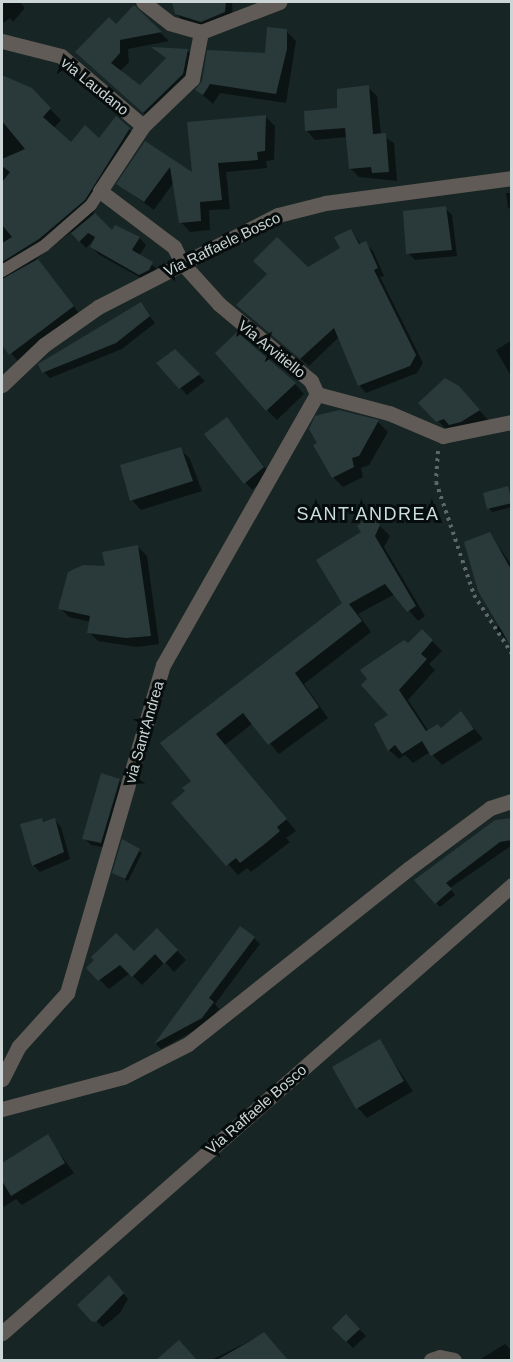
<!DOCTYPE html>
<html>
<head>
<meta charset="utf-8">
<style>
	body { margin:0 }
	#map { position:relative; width:513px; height:1362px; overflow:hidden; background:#172525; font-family:Arial,sans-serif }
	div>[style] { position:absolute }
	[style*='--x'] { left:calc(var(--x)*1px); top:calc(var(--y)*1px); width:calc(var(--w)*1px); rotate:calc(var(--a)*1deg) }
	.shadow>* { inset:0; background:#0007 }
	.building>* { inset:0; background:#2a3a3a }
	.path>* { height:4px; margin-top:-2px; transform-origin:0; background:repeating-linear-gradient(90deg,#5d6969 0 3px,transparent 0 7.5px) }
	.pedestrian>* { height:12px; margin:-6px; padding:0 6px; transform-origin:6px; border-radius:6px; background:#605b57 }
	.minor>* { height:15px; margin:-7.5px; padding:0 7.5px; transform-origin:7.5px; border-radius:7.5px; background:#605b57 }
	.tertiary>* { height:15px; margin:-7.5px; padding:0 7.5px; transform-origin:7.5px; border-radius:7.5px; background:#605b57 }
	span { translate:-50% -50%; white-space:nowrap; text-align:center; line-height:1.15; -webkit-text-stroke:6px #070d0d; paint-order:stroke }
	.street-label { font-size:15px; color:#cdd6d6 }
	.quarter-label { font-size:18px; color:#cbdede; letter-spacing:1.5px }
	.frame { position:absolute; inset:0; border:3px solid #cdd6d6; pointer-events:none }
</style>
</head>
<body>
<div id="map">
	<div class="shadow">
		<div style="clip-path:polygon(2px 2px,20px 2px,25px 8px,13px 22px,10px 18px,2px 24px)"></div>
		<div style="clip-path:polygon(175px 2px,232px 2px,233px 21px,210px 30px,185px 22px,176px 14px)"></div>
		<div style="clip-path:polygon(134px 7px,169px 41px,128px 49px,129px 62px,120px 71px,140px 87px,167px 59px,155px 48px,187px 50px,196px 59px,191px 83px,152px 121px,86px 61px)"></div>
		<div style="clip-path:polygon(286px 31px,296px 41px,286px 103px,220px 93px,213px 104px,197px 90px,267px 55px)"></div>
		<div style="clip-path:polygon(2px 71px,5px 78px,31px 90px,61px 120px,54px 128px,71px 144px,99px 140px,129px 129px,140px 140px,93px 213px,113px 233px,116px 227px,140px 238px,146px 245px,139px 256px,159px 270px,146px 281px,98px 254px,92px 247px,95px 239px,86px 248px,71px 232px,36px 259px,83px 318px,21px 365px,2px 342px)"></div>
		<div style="clip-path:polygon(368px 87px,377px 96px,381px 135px,394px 143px,397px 181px,359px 177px,350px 168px,348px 137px,315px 140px,307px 131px)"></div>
		<div style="clip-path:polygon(265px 116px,275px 126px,274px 160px,266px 161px,267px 168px,226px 172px,230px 209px,209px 210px,210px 230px,190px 232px,181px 222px,174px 182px,154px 210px,118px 184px,145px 143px,194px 175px)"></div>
		<div style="clip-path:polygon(506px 193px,512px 193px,512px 211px,508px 207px)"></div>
		<div style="clip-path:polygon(445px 208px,452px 215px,457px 256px,415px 260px,408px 253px)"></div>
		<div style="clip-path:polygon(350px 230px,362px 245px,365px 243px,373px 251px,384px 276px,380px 277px,423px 363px,417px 373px,366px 393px,359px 385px,339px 337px,309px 366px,245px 313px,342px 248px)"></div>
		<div style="clip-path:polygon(140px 304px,155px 323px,122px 349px,50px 378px,44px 372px)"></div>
		<div style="clip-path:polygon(512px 340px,512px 378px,496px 350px)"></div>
		<div style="clip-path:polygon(175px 351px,205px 381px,187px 395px,158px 364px)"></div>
		<div style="clip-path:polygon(295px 384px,304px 394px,277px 420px,267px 410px)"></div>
		<div style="clip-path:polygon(469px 398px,488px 420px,449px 432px,420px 403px)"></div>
		<div style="clip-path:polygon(339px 412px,378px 422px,388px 432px,369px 465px,361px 468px,363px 477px,343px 487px,333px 477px)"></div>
		<div style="clip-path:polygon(233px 426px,270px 474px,252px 490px,206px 434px)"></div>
		<div style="clip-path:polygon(180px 449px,190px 459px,202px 491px,141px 510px,132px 500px)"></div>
		<div style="clip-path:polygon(508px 488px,512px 507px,492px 512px,489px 508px)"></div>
		<div style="clip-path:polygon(371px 517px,390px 536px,384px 547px,425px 616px,418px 621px,395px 594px,358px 614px,371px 632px,304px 684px,328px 718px,279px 754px,253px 723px,225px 745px,296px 831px,286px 838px,290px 842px,251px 872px,247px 868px,238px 875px,173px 803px,188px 792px,193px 781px,162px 743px,344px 603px)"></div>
		<div style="clip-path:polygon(490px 534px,512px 566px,512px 645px,496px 629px,500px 625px)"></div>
		<div style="clip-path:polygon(138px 547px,147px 556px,159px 644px,137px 647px,98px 641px,89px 632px,91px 622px,69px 617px,60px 608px)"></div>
		<div style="clip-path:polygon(422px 631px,442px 651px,429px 664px,435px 670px,408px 700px,429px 732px,441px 729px,461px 713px,483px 739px,442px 765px,430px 752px,413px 763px,405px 755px,399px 759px,389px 750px,391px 715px,409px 645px)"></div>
		<div style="clip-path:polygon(119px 780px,125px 787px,107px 848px,91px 845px,84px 838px)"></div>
		<div style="clip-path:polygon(41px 819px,45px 823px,55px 820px,61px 827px,70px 859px,40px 872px,33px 865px)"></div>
		<div style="clip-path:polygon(512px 819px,512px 845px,450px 888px,455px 895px,440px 907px,416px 880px)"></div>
		<div style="clip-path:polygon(123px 842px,142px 853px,128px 881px,117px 875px)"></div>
		<div style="clip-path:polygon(157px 930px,186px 960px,174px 972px,165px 962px,142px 985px,130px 973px,109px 989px,88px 968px,134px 953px)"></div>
		<div style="clip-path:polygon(254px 938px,260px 944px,215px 1004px,219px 1009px,208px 1023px,161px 1049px,156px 1044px,206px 974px)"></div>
		<div style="clip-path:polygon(379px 1041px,413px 1091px,367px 1118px,358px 1108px)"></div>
		<div style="clip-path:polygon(47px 1136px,74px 1173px,22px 1205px,16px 1199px,2px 1208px,2px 1165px)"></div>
		<div style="clip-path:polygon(115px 1284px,128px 1299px,120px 1313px,103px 1327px,86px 1312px)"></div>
		<div style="clip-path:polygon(346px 1316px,366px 1336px,353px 1348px,334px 1328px)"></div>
		<div style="clip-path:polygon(264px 1334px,286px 1360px,211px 1360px)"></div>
		<div style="clip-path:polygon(179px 1342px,196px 1360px,158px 1360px)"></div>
		<div style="clip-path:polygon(505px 1344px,512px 1351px,512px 1360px,479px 1360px)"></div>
	</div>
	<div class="building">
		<div style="clip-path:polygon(172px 2px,226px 2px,225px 12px,201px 22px,175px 14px)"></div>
		<div style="clip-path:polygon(134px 5px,162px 32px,120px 40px,120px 53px,111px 63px,140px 85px,166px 58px,151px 47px,188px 49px,183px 74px,143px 113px,75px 52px,109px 17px,116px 24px)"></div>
		<div style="clip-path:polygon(267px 27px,287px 29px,287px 49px,276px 94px,210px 84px,203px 95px,195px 90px,202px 81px,207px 50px,265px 53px)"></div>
		<div style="clip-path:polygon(2px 75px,32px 88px,51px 108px,43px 117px,71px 142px,85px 125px,99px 138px,116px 116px,130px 128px,85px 200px,39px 239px,2px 262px,2px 243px,12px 237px,2px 225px,2px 182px,10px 172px,2px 166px,2px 159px,25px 149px,2px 121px)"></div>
		<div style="clip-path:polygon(369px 85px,373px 134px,386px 133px,389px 172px,372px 173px,371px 167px,349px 169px,345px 128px,305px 131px,304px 111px,337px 108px,337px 89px)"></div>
		<div style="clip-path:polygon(266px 115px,265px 151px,257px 152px,258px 160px,218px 163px,222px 200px,200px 202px,201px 221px,179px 223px,170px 167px,144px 202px,116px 184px,145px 141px,192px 172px,187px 122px)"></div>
		<div style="clip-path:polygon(446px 206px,452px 250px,406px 254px,403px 211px)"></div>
		<div style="clip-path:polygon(95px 213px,112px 230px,115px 225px,140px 237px,132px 250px,153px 262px,149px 270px,139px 275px,90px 247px,95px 237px,88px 233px,79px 242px,71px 233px)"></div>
		<div style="clip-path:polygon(351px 229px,359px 244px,366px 241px,378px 268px,374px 270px,416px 355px,410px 366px,358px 386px,334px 328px,300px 359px,236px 305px,267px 274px,253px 261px,277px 237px,308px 267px,340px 248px,334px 237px)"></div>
		<div style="clip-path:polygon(38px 259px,74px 306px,9px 355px,2px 345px,2px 279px)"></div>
		<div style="clip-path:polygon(141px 302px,150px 316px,116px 343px,42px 373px,38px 364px)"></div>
		<div style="clip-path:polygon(237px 332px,296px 383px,266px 411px,215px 353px)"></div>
		<div style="clip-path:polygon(175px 349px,200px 374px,179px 389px,156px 363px)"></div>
		<div style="clip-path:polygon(445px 378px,459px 386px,480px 410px,461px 422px,449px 425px,444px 419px,436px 422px,418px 403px)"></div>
		<div style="clip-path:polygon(339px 410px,379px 420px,359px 456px,352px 458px,354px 467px,332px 478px,313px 445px,317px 443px,309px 429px,315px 416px)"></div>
		<div style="clip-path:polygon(227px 417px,264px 467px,244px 484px,204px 434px)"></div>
		<div style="clip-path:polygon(181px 447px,193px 481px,130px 501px,120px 465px)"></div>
		<div style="clip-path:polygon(508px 486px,512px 503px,487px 509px,483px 493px)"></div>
		<div style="clip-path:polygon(371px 515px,380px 525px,375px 536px,416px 606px,407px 612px,385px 584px,349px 604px,362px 621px,295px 673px,319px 707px,268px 745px,243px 713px,216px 734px,287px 819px,277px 827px,280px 831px,266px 843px,240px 863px,236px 858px,226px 866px,171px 803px,185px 791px,182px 788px,191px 781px,160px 743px,342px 603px,316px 560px,361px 532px,357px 526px)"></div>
		<div style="clip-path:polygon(490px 532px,512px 571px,512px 648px,478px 591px,464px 542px)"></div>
		<div style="clip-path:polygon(138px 545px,151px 636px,126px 638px,87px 633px,90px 616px,58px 609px,68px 572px,83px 565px,105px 566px,102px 552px)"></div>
		<div style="clip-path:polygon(422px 629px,433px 640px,421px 654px,427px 659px,399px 690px,426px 731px,438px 724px,441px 728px,461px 711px,474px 729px,431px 756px,422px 741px,402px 754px,395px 745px,388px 751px,374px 724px,388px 715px,361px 685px,367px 679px,360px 670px,404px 640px,408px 643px)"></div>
		<div style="clip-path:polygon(101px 773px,120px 779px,101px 843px,82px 839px)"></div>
		<div style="clip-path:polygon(42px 818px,43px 822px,55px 818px,64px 852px,32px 866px,20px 824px)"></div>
		<div style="clip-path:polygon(512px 818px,512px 840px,500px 842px,446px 883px,452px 889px,435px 904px,414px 880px,495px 820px)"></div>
		<div style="clip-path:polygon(122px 839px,140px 849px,125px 879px,112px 873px)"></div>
		<div style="clip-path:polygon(240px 926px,255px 937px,209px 998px,214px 1002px,202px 1018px,154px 1044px)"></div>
		<div style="clip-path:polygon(157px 928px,178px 950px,164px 964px,155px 954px,132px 977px,120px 965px,98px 981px,86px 968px,94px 960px,91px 957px,116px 933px,134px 951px)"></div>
		<div style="clip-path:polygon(380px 1039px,404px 1081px,356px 1109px,332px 1067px)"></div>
		<div style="clip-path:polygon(48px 1134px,65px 1163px,11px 1196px,2px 1181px,2px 1163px)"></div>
		<div style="clip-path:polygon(109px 1275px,124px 1293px,96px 1322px,91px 1321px,77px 1305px)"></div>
		<div style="clip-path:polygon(346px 1314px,360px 1329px,346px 1342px,332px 1328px)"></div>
		<div style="clip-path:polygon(264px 1332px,288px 1360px,217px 1360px,252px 1340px)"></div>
		<div style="clip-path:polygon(179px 1340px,197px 1360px,156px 1360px)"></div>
	</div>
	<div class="path">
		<div style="--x:438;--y:451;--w:31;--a:94"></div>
		<div style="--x:436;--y:482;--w:119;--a:71.4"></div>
		<div style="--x:474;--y:595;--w:70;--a:57.2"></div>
	</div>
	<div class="pedestrian">
		<div style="--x:2;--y:271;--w:49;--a:-30.8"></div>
		<div style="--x:44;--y:246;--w:62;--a:-41.1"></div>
		<div style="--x:91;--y:205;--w:17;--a:-57"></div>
	</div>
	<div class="minor">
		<div style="--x:201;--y:32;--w:84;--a:-21"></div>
		<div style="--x:2;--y:41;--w:61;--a:14.3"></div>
		<div style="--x:61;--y:56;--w:108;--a:40.5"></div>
		<div style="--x:143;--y:126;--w:78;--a:123.5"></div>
		<div style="--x:100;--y:191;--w:93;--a:37.1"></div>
		<div style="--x:174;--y:247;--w:18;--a:63"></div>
		<div style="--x:182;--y:263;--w:55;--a:47.9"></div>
		<div style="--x:219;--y:304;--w:120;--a:39.9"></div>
		<div style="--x:311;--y:381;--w:14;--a:65"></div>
		<div style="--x:317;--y:394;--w:74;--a:14.8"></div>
		<div style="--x:389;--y:413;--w:59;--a:23.1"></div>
		<div style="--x:443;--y:436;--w:70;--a:-11.5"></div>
		<div style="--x:143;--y:126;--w:68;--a:-43.8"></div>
		<div style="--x:192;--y:79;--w:48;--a:-79.2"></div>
		<div style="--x:201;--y:32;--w:32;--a:-164"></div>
		<div style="--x:170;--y:23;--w:34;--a:-142"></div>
		<div style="--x:2;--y:1079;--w:37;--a:-63"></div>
		<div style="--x:19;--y:1046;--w:72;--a:-47.8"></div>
		<div style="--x:67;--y:993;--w:342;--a:-73.7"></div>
		<div style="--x:163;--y:665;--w:312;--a:-60.4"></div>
		<div style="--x:431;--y:1360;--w:9;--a:-18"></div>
		<div style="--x:440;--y:1357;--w:14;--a:12"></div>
	</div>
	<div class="tertiary">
		<div style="--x:2;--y:385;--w:58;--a:-43.6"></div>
		<div style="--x:44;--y:345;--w:66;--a:-35.1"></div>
		<div style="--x:98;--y:307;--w:202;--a:-27.1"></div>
		<div style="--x:278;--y:215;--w:49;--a:-14.3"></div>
		<div style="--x:325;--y:203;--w:189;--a:-7.6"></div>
		<div style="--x:2;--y:1109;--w:125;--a:-14.8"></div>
		<div style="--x:123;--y:1077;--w:73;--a:-26.9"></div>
		<div style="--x:188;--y:1044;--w:281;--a:-38.5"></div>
		<div style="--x:408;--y:869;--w:102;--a:-36.6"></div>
		<div style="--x:490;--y:808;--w:23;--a:-18"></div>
		<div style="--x:2;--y:1333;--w:679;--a:-41.3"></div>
	</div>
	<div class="street-label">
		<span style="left:95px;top:86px;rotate:39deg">via Laudano</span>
		<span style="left:222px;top:244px;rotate:-26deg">Via Raffaele Bosco</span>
		<span style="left:272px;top:349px;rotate:39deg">Via Arvitiello</span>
		<span style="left:144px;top:732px;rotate:-74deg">via Sant'Andrea</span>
		<span style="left:256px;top:1109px;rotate:-41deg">Via Raffaele Bosco</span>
	</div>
	<div class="quarter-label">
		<span style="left:368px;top:514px">SANT'ANDREA</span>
	</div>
	<div class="frame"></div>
</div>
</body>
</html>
